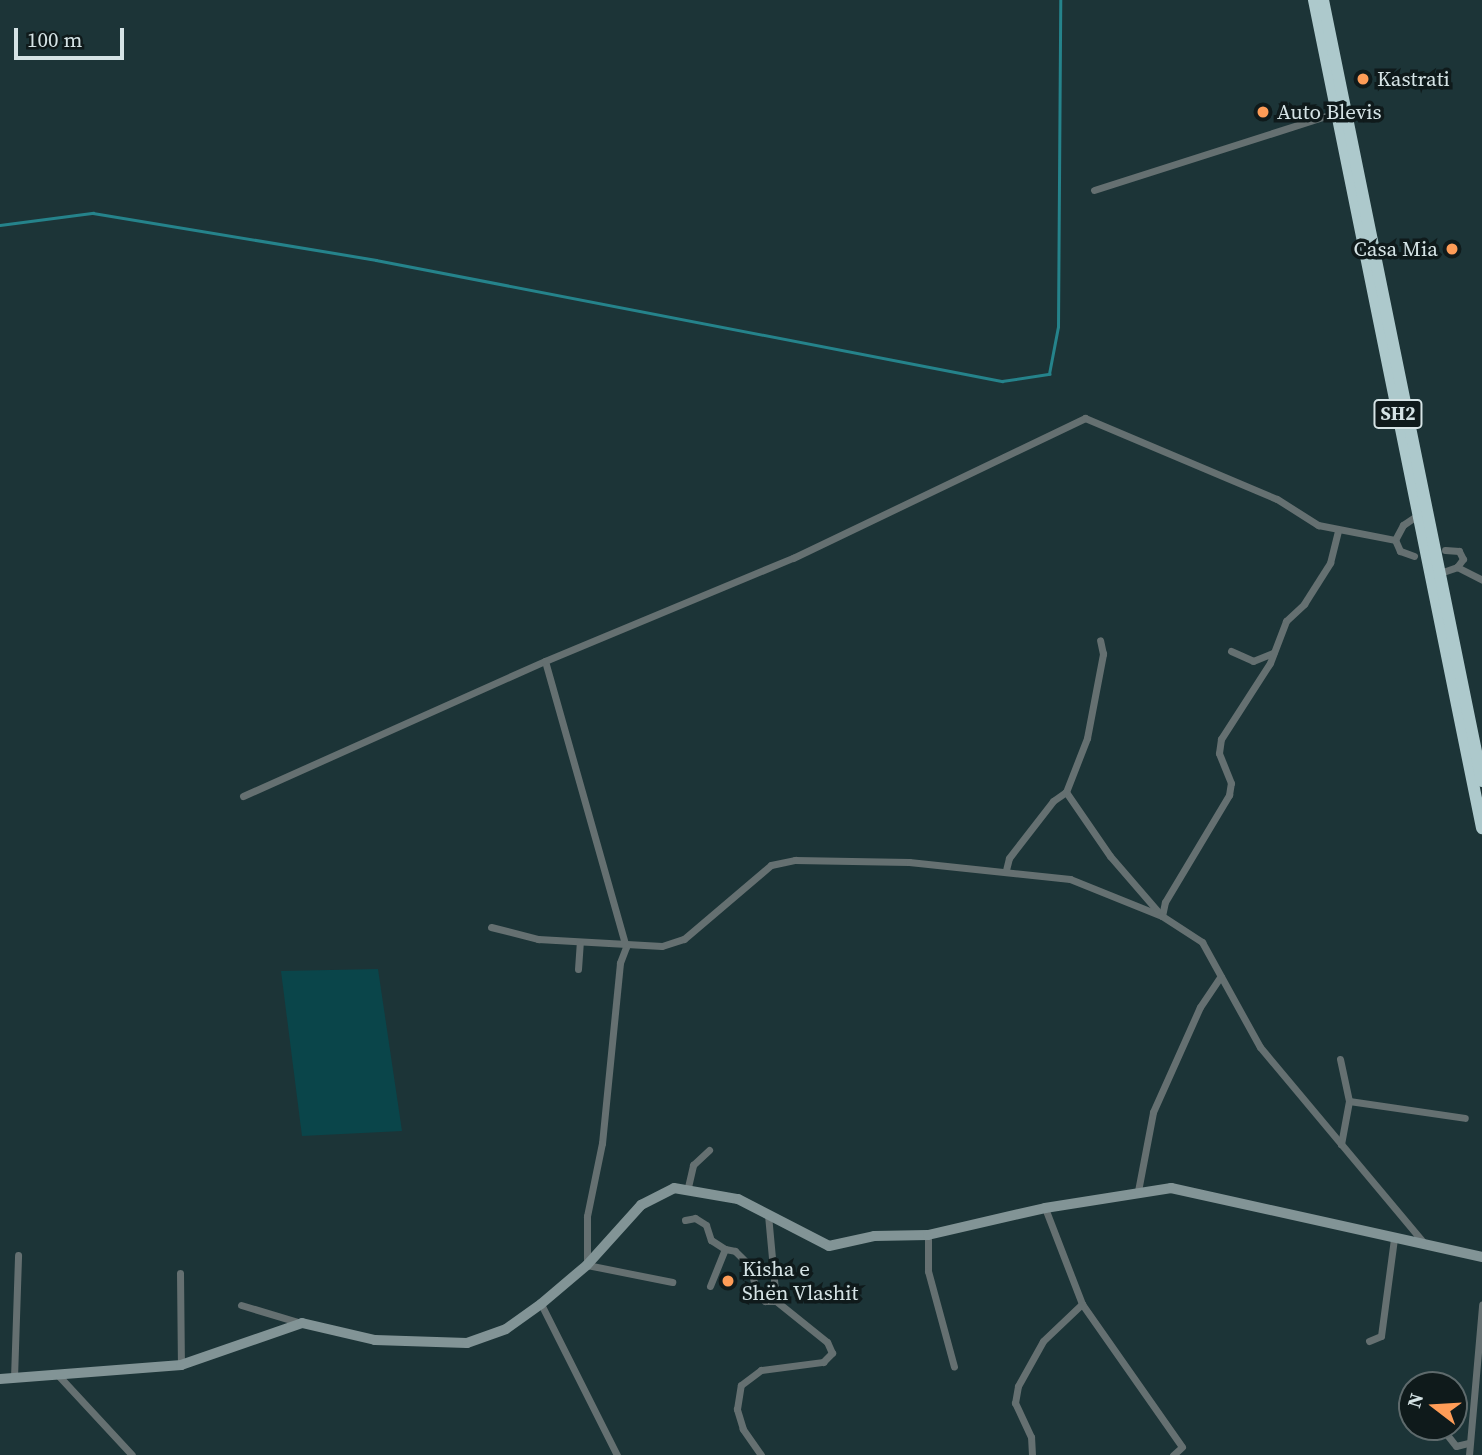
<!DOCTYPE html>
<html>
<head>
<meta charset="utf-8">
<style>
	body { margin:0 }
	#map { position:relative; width:1482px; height:1455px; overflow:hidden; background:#1c3437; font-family:"Source Serif 4",serif }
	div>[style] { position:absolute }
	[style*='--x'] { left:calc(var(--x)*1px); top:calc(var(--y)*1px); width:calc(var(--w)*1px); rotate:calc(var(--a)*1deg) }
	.green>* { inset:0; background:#0a454a }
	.stream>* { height:2.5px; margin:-1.25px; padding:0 1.25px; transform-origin:1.25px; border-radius:1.25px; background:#25838b }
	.street>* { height:7px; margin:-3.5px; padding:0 3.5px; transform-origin:3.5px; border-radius:3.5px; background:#657071 }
	.secondary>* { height:10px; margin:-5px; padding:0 5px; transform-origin:5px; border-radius:5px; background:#829496 }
	.highway>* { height:12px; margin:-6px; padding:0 6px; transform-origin:6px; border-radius:6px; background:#adc9cc }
	.dots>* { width:19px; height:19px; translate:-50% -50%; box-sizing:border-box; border:4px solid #0f1a1b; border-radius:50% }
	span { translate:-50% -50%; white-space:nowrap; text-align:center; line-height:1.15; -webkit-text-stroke:7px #0f1a1b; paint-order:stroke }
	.shield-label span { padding:2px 5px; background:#0f1a1b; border:2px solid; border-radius:5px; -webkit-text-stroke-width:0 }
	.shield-label { font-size:19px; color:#d5e3e5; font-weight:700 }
	.poi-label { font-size:21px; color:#d5e3e5 }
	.left { translate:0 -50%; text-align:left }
	.right { translate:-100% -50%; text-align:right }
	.north { position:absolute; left:1398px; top:1371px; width:70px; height:70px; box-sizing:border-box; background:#0f1a1b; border:2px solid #5e6a6c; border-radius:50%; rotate:287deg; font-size:19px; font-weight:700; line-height:28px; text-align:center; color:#d5e3e5 }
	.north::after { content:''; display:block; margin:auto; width:24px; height:32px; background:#fe9c57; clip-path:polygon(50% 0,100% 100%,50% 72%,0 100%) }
	.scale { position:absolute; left:14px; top:28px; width:110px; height:32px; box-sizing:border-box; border:4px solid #d5e3e5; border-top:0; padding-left:9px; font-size:21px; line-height:24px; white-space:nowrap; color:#d5e3e5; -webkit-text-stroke:5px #0f1a1b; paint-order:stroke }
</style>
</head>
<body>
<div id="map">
	<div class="green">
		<div style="clip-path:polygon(378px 969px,402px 1131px,302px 1136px,281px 971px)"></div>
	</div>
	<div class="stream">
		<div style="--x:0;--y:225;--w:94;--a:-7.4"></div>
		<div style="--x:93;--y:213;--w:287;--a:9.4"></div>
		<div style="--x:376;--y:260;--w:638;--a:10.94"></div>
		<div style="--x:1002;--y:381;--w:48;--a:-8.5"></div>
		<div style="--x:1049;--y:374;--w:48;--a:-79.2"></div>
		<div style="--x:1058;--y:327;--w:327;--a:-89.6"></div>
	</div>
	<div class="street">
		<div style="--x:1094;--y:190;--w:254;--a:-17.7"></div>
		<div style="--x:1414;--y:556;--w:15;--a:-160"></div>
		<div style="--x:1400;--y:551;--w:12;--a:-114"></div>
		<div style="--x:1395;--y:540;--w:17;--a:-62"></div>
		<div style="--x:1403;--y:525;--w:18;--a:-34"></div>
		<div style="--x:1457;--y:567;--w:28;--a:27"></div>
		<div style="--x:1440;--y:573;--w:18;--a:-19"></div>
		<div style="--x:1457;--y:567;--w:10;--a:-53"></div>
		<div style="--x:1463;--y:559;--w:9;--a:-117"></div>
		<div style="--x:1459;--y:551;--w:14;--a:-176"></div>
		<div style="--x:1231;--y:651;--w:24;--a:24"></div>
		<div style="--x:1253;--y:661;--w:22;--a:-22"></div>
		<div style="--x:545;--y:661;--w:297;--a:74.2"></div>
		<div style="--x:626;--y:947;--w:17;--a:111"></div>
		<div style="--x:620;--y:963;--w:181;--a:95.7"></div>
		<div style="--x:602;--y:1143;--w:75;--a:101.6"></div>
		<div style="--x:587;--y:1216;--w:49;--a:90"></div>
		<div style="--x:587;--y:1265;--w:87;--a:11.3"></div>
		<div style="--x:1066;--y:792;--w:78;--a:55.5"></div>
		<div style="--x:1110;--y:856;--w:78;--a:49.2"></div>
		<div style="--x:243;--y:796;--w:331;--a:-24.1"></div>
		<div style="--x:545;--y:661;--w:269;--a:-22.6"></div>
		<div style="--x:793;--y:558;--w:324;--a:-25.6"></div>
		<div style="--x:1085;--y:418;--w:208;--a:22.9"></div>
		<div style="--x:1277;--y:499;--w:49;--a:32.4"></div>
		<div style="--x:1318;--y:525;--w:78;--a:11"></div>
		<div style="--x:1006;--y:870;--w:12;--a:-76"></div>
		<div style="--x:1009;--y:858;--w:72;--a:-52.3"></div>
		<div style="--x:1053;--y:801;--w:16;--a:-35"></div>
		<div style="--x:1066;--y:792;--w:58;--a:-68.7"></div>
		<div style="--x:1087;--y:738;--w:86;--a:-79.2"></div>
		<div style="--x:1103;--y:654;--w:14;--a:-102"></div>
		<div style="--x:1162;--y:916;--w:14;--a:-78"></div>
		<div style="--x:1165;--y:902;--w:125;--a:-59.1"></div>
		<div style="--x:1229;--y:795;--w:12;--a:-81"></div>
		<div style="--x:1231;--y:783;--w:32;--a:-112"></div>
		<div style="--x:1219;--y:753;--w:14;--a:-82"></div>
		<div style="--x:1221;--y:739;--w:90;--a:-57.2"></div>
		<div style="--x:1270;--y:663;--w:45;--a:-69.1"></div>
		<div style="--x:1286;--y:621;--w:25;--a:-43"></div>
		<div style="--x:1304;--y:604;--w:49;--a:-57.6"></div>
		<div style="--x:1330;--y:563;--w:32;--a:-76"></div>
		<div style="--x:491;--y:927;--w:49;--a:14.3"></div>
		<div style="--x:538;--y:939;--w:124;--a:3.2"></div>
		<div style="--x:662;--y:946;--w:23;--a:-18"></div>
		<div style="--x:684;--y:939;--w:114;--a:-40.4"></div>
		<div style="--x:771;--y:865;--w:25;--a:-12"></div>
		<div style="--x:795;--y:860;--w:114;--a:1"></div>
		<div style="--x:909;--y:862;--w:162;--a:6"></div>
		<div style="--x:1070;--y:879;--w:99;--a:21.9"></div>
		<div style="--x:1162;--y:916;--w:48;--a:33"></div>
		<div style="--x:1202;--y:942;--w:120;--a:61.1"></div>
		<div style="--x:1260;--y:1047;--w:254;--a:50.1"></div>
		<div style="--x:578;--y:969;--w:26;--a:-86"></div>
		<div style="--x:1340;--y:1059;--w:43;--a:77.9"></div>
		<div style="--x:1349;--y:1101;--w:44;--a:100.5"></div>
		<div style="--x:1349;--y:1101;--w:117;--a:8.3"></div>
		<div style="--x:688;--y:1187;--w:23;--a:-77"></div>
		<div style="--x:693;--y:1165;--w:22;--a:-43"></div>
		<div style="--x:1138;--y:1191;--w:80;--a:-79.2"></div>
		<div style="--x:1153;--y:1112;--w:115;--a:-65.9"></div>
		<div style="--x:1200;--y:1007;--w:37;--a:-56"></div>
		<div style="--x:1045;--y:1208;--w:103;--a:68.9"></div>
		<div style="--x:1082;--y:1304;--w:174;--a:55"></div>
		<div style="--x:1182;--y:1447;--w:12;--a:138"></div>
		<div style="--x:685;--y:1220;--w:10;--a:-11"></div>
		<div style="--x:695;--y:1218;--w:13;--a:32"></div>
		<div style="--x:706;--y:1225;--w:16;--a:72"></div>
		<div style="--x:711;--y:1240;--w:17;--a:33"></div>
		<div style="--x:928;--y:1235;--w:36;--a:90"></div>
		<div style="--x:928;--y:1271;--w:99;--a:74.8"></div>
		<div style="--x:180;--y:1273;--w:92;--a:89.4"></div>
		<div style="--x:710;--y:1286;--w:40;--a:-68"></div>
		<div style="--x:725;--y:1249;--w:10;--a:11"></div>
		<div style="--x:735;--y:1251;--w:21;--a:45"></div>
		<div style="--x:750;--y:1266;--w:30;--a:76"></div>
		<div style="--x:757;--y:1295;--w:10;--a:37"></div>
		<div style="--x:765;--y:1301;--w:11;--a:0"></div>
		<div style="--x:541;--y:1304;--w:169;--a:63.3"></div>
		<div style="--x:241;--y:1305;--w:63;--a:16.7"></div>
		<div style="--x:1369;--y:1341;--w:13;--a:-23"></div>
		<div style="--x:1381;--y:1336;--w:98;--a:-82.4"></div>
		<div style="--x:57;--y:1374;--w:110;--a:47.2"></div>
		<div style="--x:14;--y:1378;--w:123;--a:-88.1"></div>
		<div style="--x:1441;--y:1427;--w:24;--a:52"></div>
		<div style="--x:1456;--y:1446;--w:12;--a:-14"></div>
		<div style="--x:761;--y:1455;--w:32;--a:-125"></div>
		<div style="--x:743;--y:1429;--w:21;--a:-107"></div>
		<div style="--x:737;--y:1409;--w:24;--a:-81"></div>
		<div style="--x:741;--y:1385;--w:25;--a:-37"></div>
		<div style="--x:761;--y:1370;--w:63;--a:-7.4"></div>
		<div style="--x:823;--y:1362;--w:13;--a:-45"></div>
		<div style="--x:832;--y:1353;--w:12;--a:-114"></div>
		<div style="--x:827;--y:1342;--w:65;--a:-141.2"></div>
		<div style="--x:776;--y:1301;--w:87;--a:-95.3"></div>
		<div style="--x:1032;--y:1455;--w:18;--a:-93"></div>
		<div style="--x:1031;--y:1437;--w:38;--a:-115"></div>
		<div style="--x:1015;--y:1403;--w:17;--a:-80"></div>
		<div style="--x:1018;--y:1386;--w:51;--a:-60.9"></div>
		<div style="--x:1043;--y:1341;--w:54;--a:-43.5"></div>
		<div style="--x:1469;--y:1455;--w:151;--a:-85"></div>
	</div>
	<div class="secondary">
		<div style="--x:0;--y:1379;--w:182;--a:-4.4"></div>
		<div style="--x:181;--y:1365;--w:128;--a:-19.1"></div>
		<div style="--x:302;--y:1323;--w:75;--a:13.1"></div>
		<div style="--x:375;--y:1340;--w:92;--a:1.9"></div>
		<div style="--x:467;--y:1343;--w:41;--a:-19.7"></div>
		<div style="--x:506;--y:1329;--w:43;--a:-35.5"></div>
		<div style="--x:541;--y:1304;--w:60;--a:-40.3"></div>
		<div style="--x:587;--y:1265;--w:81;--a:-48"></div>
		<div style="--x:641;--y:1205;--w:37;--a:-27"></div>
		<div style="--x:674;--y:1188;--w:65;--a:9.8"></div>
		<div style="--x:738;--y:1199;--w:102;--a:27.3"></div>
		<div style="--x:829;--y:1246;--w:46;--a:-12.5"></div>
		<div style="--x:874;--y:1236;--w:54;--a:-1.1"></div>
		<div style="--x:928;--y:1235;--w:120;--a:-13"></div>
		<div style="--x:1045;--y:1208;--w:128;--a:-9"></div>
		<div style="--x:1171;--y:1188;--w:319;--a:12.5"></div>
	</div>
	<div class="highway">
		<div style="--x:1314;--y:0;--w:845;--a:78.53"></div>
		<div style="--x:1323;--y:0;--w:797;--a:78.49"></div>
	</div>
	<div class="dots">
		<div style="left:1363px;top:79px;background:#fe9c57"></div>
		<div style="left:1263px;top:112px;background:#fe9c57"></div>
		<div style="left:1452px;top:249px;background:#fe9c57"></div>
		<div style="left:728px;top:1281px;background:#fe9c57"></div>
	</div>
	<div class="shield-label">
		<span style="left:1398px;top:414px">SH2</span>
	</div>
	<div class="poi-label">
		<span class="left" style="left:1377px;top:79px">Kastrati</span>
		<span class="left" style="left:1277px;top:112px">Auto Blevis</span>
		<span class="right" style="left:1438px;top:249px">Casa Mia</span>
		<span class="left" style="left:742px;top:1281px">Kisha e<br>Shën Vlashit</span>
	</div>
	<div class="north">N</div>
	<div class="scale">100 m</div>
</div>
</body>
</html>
